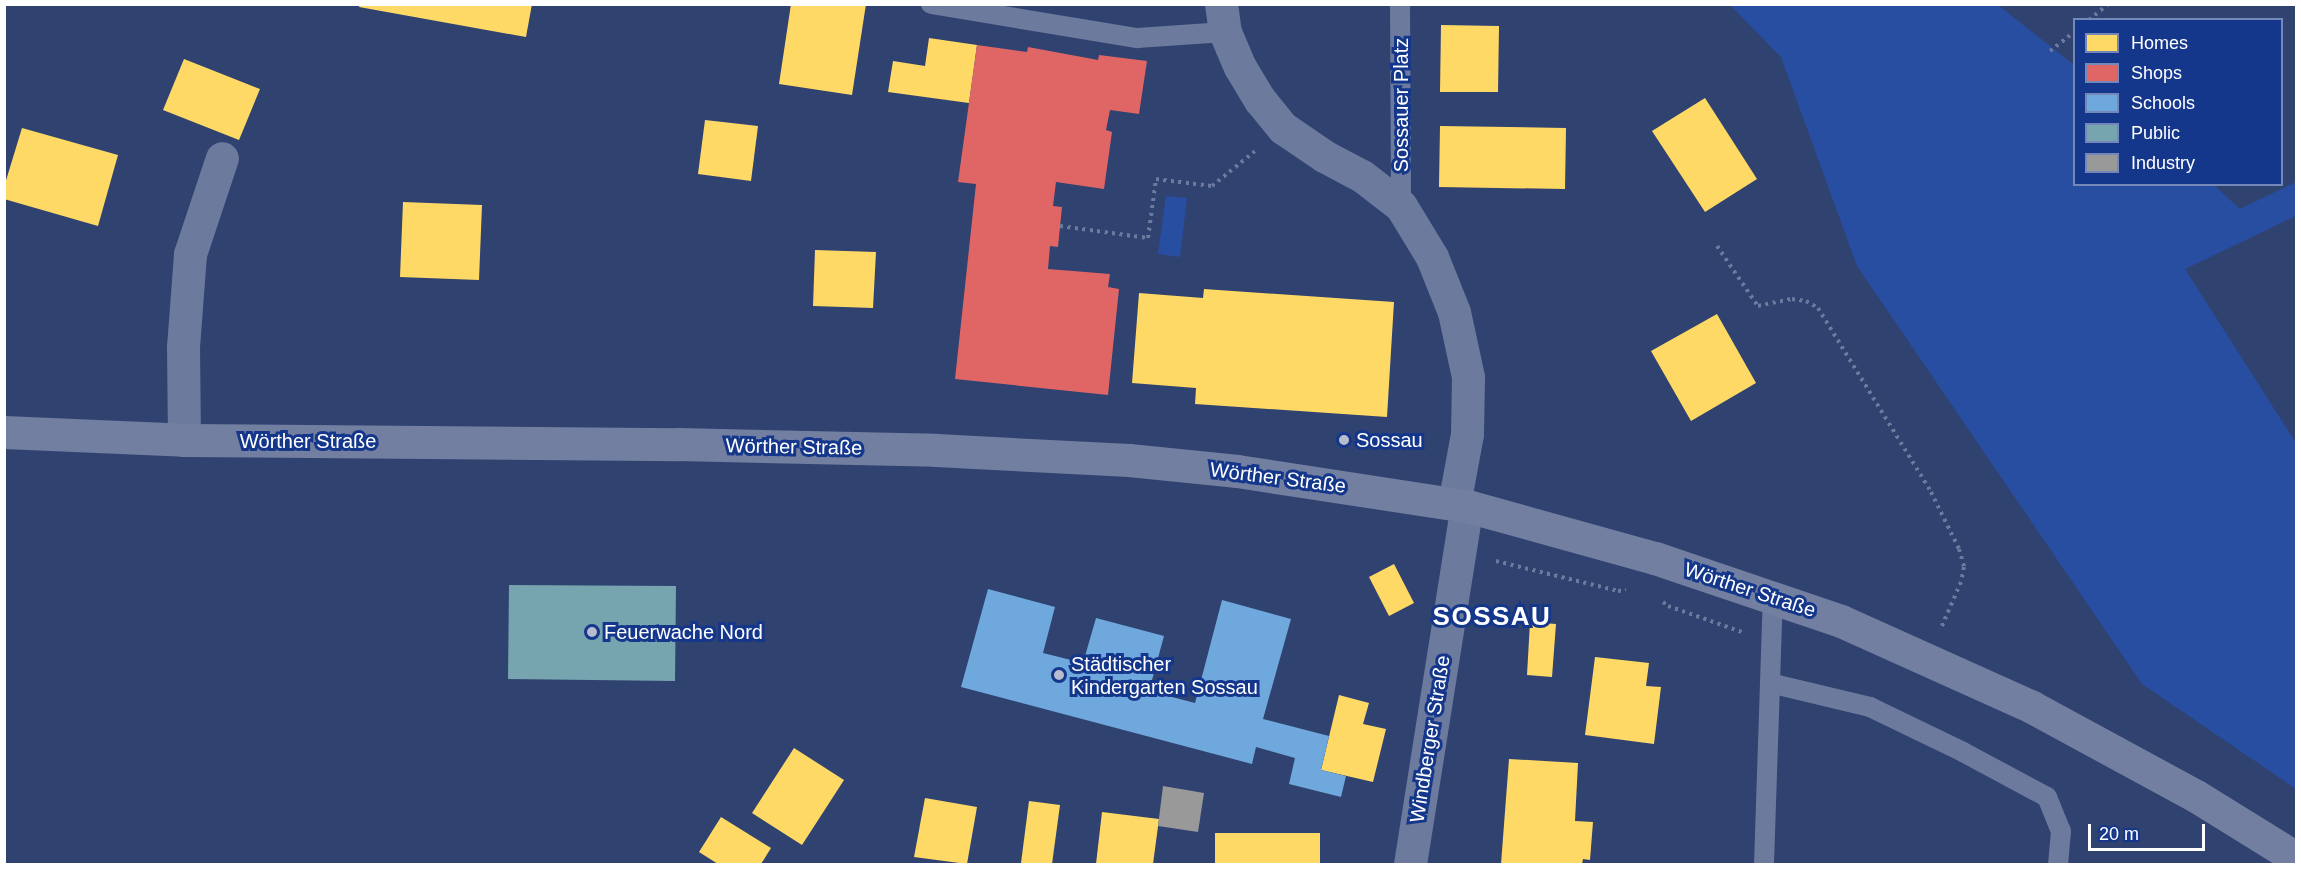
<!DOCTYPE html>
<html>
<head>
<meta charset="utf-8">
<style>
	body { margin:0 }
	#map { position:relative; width:2301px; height:869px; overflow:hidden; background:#304270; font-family:Arial,sans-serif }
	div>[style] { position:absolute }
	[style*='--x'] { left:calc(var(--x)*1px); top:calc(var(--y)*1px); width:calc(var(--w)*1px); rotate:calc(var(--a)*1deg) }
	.green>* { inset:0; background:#284ea2 }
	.homes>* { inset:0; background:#ffd966 }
	.shops>* { inset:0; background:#e06666 }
	.schools>* { inset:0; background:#6fa8dc }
	.public>* { inset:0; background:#76a5af }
	.industry>* { inset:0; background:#999 }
	.path>* { height:4px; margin-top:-2px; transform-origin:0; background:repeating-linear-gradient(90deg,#6c7a9d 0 3px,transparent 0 7.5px) }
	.lane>* { height:20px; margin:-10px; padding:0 10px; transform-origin:10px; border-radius:10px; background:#6c7a9d }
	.street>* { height:33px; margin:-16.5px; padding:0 16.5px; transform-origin:16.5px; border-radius:16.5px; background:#6c7a9d }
	.secondary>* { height:33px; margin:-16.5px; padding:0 16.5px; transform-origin:16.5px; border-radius:16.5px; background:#727fa1 }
	.dots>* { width:16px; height:16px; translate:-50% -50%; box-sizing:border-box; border:3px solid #15378b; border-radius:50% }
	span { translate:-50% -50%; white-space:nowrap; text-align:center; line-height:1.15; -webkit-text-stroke:6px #15378b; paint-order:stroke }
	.street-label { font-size:20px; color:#fff }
	.poi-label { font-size:20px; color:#fff }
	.left { translate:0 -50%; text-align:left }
	.district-label { font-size:26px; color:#fff; font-weight:700; letter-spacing:1.5px }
	.frame { position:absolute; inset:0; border:6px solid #fff; pointer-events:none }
	.legend { position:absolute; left:2073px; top:18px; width:210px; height:168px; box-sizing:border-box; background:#15378b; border:2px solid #7387b9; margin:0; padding:8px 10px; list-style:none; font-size:18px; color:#fff }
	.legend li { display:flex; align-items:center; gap:12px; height:30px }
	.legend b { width:30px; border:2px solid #7387b9 }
	.scale { position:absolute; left:2088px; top:824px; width:117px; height:27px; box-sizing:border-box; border:3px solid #fff; border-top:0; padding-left:8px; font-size:18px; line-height:21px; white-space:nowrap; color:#fff; -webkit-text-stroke:4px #15378b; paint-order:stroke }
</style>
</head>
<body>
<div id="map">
	<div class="green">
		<div style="clip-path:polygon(1730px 5px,1998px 5px,2074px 65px,2074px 184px,2214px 185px,2240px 209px,2296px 182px,2296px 216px,2185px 269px,2296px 443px,2296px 789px,2142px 684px,1857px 266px,1781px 57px)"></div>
		<div style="clip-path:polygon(1166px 196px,1187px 198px,1180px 257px,1158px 254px)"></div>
	</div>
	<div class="homes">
		<div style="clip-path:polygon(360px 4px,532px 4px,526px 37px,359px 7px)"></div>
		<div style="clip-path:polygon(791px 4px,866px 4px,852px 95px,779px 84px)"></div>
		<div style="clip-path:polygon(1441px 25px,1499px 26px,1498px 92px,1440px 92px)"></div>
		<div style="clip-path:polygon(929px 38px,977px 45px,969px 103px,888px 92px,893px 61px,925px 66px)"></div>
		<div style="clip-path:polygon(184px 59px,260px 89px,239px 140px,163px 110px)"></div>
		<div style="clip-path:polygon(1705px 98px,1757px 179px,1705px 212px,1652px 131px)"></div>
		<div style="clip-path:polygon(705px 120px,758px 126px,751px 181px,698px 174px)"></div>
		<div style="clip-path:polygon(1440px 126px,1566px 128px,1565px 189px,1439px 187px)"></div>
		<div style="clip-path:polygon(22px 128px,118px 155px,98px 226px,4px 199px,4px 187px)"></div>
		<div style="clip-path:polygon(403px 202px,482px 205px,479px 280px,400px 277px)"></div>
		<div style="clip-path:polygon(815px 250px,876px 252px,873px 308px,813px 306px)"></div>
		<div style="clip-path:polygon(1204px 289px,1394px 302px,1387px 417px,1195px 404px,1196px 388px,1132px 383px,1139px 293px,1203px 298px)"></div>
		<div style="clip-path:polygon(1717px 314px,1756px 383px,1691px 421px,1651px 351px)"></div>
		<div style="clip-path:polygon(1394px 564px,1414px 603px,1389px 616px,1369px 577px)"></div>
		<div style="clip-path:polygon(1530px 622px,1556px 624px,1552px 677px,1527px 675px)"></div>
		<div style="clip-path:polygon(1595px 657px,1649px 663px,1646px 686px,1661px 687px,1654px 744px,1585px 735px)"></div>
		<div style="clip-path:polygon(1339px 695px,1369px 703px,1363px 724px,1386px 729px,1373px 782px,1321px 770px)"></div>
		<div style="clip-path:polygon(794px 748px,844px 780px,802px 845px,752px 813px)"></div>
		<div style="clip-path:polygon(1509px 759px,1578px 763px,1575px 821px,1593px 822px,1590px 860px,1583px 859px,1582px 864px,1501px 864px)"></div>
		<div style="clip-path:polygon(925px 798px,977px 807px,967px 864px,914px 857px)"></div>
		<div style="clip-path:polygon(1029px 801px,1060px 805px,1052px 864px,1021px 863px)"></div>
		<div style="clip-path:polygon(1102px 812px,1159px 819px,1153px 864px,1096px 864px)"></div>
		<div style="clip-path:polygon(721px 817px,771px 848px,761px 864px,718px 864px,699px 852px)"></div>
		<div style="clip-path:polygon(1215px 833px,1320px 833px,1320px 864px,1215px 864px)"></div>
	</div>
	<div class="shops">
		<div style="clip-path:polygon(977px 45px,1027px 52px,1028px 47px,1098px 60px,1099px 55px,1147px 61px,1139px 114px,1110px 110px,1106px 130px,1112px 132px,1104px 189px,1056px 182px,1053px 206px,1062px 207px,1058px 247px,1050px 246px,1048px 269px,1110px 274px,1108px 287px,1119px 289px,1108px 395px,955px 379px,976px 184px,958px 182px)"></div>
	</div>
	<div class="schools">
		<div style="clip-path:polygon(988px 589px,1055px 607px,1043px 653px,1083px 663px,1096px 618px,1164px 636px,1149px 691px,1195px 703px,1222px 600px,1291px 619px,1263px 719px,1329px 736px,1321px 770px,1346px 776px,1341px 797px,1289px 784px,1295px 758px,1256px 747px,1252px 764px,961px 687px)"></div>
	</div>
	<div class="public">
		<div style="clip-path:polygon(509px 585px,676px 586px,675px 681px,508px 679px)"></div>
	</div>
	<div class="industry">
		<div style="clip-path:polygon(1163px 786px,1204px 793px,1198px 832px,1158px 826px)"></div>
	</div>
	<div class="path">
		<div style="--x:2089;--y:20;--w:25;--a:-40"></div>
		<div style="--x:2050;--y:51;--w:31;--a:-38"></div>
		<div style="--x:1060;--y:226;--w:89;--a:7.8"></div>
		<div style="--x:1148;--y:238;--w:60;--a:-82.3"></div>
		<div style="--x:1156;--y:179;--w:56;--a:7.1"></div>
		<div style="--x:1212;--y:186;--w:55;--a:-39.1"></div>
		<div style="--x:1717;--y:246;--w:73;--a:55.7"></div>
		<div style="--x:1758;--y:306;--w:35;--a:-12"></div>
		<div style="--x:1792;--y:299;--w:14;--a:8"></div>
		<div style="--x:1806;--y:301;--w:14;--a:30"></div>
		<div style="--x:1818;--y:308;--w:216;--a:58.4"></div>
		<div style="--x:1931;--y:492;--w:64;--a:63.8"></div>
		<div style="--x:1959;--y:549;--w:19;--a:74"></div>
		<div style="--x:1964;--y:567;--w:15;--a:101"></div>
		<div style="--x:1961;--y:582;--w:50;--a:113.5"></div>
		<div style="--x:1496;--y:561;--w:126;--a:13.8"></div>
		<div style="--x:1618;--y:591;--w:8;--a:-7"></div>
		<div style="--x:1663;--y:602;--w:6;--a:39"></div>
		<div style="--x:1668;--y:606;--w:78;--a:19.4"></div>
	</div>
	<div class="lane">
		<div style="--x:931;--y:4;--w:209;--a:9.4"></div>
		<div style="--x:1137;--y:38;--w:88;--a:-3.9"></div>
		<div style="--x:1400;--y:4;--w:202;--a:89.7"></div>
		<div style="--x:1770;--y:683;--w:103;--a:13.5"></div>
		<div style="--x:1870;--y:707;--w:103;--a:25.8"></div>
		<div style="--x:1963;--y:752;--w:95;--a:28.2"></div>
		<div style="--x:2047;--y:797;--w:37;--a:68"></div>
		<div style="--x:2061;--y:831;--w:33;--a:95"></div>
		<div style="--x:1764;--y:864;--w:267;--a:-88.1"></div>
	</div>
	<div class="street">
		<div style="--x:1221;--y:4;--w:28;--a:82"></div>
		<div style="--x:1225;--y:32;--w:38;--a:67"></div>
		<div style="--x:1240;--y:67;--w:39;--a:59"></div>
		<div style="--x:1260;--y:100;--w:36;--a:51"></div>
		<div style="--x:1283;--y:128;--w:50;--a:34.3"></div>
		<div style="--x:1324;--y:156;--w:43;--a:27.8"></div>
		<div style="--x:1362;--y:176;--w:49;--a:37.6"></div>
		<div style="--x:1401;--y:206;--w:60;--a:58.7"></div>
		<div style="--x:1432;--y:257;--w:59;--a:68.2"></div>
		<div style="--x:1454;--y:312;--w:66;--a:77.8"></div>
		<div style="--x:1468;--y:377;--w:57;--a:91"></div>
		<div style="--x:1467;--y:434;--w:71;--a:100.5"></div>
		<div style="--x:184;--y:440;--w:93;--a:-90.6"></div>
		<div style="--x:183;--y:347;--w:93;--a:-85.7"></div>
		<div style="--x:190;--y:254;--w:101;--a:-71.6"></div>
		<div style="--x:1410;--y:864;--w:363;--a:-81"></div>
	</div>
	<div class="secondary">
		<div style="--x:4;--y:432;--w:180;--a:2.5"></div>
		<div style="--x:184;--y:440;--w:494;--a:0.5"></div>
		<div style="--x:678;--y:444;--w:258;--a:1.3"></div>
		<div style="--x:936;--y:450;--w:193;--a:3"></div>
		<div style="--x:1129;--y:460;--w:109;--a:5.8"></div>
		<div style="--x:1237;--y:471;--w:233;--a:8.7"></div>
		<div style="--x:1467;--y:506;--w:195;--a:15.5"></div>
		<div style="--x:1655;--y:558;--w:196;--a:18.7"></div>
		<div style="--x:1841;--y:621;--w:209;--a:24.2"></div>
		<div style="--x:2032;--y:707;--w:187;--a:28.5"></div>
		<div style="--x:2196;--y:796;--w:118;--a:31.8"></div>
	</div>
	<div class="dots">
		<div style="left:1344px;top:440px;background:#b7bdcd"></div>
		<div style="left:592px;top:632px;background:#b7bdcd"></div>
		<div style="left:1059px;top:675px;background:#b7bdcd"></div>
	</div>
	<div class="street-label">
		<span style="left:1401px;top:105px;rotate:-90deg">Sossauer Platz</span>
		<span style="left:308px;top:441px">Wörther Straße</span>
		<span style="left:794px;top:447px;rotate:1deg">Wörther Straße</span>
		<span style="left:1278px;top:478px;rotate:7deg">Wörther Straße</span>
		<span style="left:1750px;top:590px;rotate:18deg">Wörther Straße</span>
		<span style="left:1430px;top:739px;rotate:-81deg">Windberger Straße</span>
	</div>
	<div class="poi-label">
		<span class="left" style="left:1356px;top:440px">Sossau</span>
		<span class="left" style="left:604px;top:632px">Feuerwache Nord</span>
		<span class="left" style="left:1071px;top:676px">Städtischer<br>Kindergarten Sossau</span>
	</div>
	<div class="district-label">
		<span style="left:1492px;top:617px">SOSSAU</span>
	</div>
	<div class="frame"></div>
	<ul class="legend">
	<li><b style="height:16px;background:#ffd966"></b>Homes</li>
	<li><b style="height:16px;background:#e06666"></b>Shops</li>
	<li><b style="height:16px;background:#6fa8dc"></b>Schools</li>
	<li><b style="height:16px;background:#76a5af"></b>Public</li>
	<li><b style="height:16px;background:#999"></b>Industry</li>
	</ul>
	<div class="scale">20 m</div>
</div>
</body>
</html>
